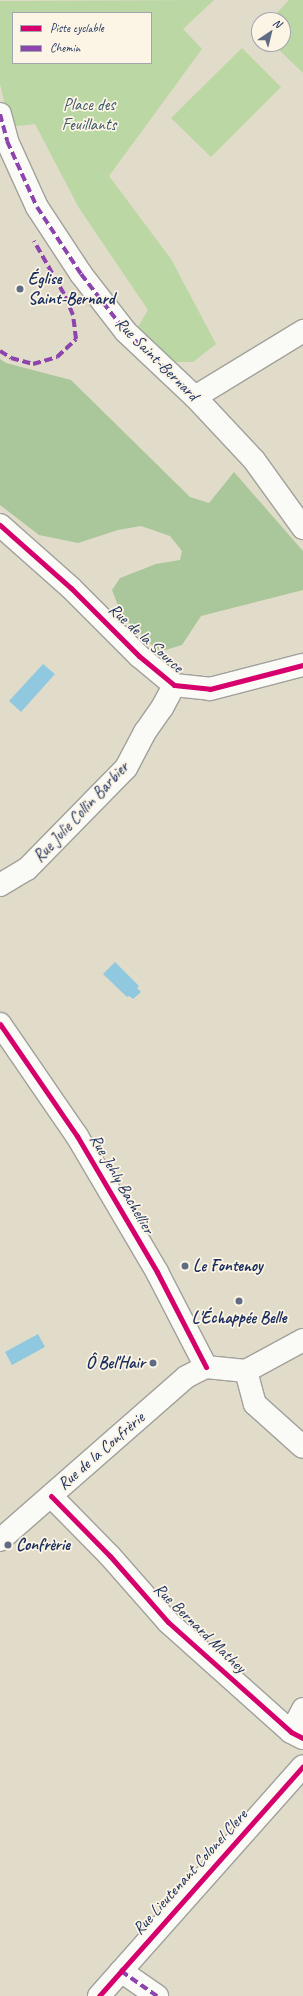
<!DOCTYPE html>
<html>
<head>
<meta charset="utf-8">
<style>
	body { margin:0 }
	#map { position:relative; width:303px; height:1996px; overflow:hidden; background:#e1dcc9; font-family:Caveat,sans-serif }
	div>[style] { position:absolute }
	[style*='--x'] { left:calc(var(--x)*1px); top:calc(var(--y)*1px); width:calc(var(--w)*1px); rotate:calc(var(--a)*1deg) }
	.green>* { inset:0; background:#bad7a4 }
	.forest>* { inset:0; background:#a9c79a }
	.water>* { inset:0; background:#90c8df }
	.roads { filter:drop-shadow(1px 0 #a1a19c) drop-shadow(-1px 0 #a1a19c) drop-shadow(0 1px #a1a19c) drop-shadow(0 -1px #a1a19c) }
	.street>* { height:22px; margin:-11px; padding:0 11px; transform-origin:11px; border-radius:11px; background:#fafaf7 }
	.quiet>* { height:4px; margin-top:-2px; transform-origin:0; background:repeating-linear-gradient(90deg,#8e44ad 0 8px,transparent 0 12px) }
	.cycleway>* { height:5px; margin:-2.5px; padding:0 2.5px; transform-origin:2.5px; border-radius:2.5px; background:#d6006c }
	.dots>* { width:11px; height:11px; translate:-50% -50%; box-sizing:border-box; border:2px solid #fcf5e5; border-radius:50% }
	span { translate:-50% -50%; white-space:nowrap; text-align:center; line-height:1.15; -webkit-text-stroke:3.5px #fcf5e5; paint-order:stroke }
	.park-label { font-size:17px; color:#3b5868 }
	.poi-label { font-size:17px; color:#1b2f5e; font-weight:700 }
	.left { translate:0 -50%; text-align:left }
	.right { translate:-100% -50%; text-align:right }
	.street-label { font-size:17px; color:#1b2f5e }
	.legend { position:absolute; left:12px; top:12px; width:140px; height:52px; box-sizing:border-box; background:#fcf5e5; border:1px solid #a2a6af; margin:0; padding:5px 7px; list-style:none; font-size:12px; color:#1b2f5e }
	.legend li { display:flex; align-items:center; gap:8px; height:20px }
	.legend b { width:20px; border:1px solid #a2a6af }
	.north { position:absolute; left:251px; top:12px; width:40px; height:40px; box-sizing:border-box; background:#fcf5e5; border:1px solid #a2a6af; border-radius:50%; rotate:35deg; font-size:11px; font-weight:700; line-height:16px; text-align:center; color:#1b2f5e }
	.north::after { content:''; display:block; margin:auto; width:14px; height:18px; background:#606c83; clip-path:polygon(50% 0,100% 100%,50% 72%,0 100%) }
</style>
</head>
<body>
<div id="map">
	<div class="green">
		<div style="clip-path:polygon(evenodd,214px 0,183px 29px,202px 49px,109px 176px,171px 259px,216px 344px,193px 362px,173px 362px,138px 327px,148px 310px,79px 208px,35px 124px,10px 127px,0 84px,0 1px,214px 0,13px 13px,151px 13px,151px 63px,13px 63px,13px 13px)"></div>
		<div style="clip-path:polygon(289px 0,303px 0,303px 73px,273px 44px,283px 44px,283px 20px,270px 20px)"></div>
		<div style="clip-path:polygon(242px 48px,281px 87px,211px 157px,171px 118px)"></div>
	</div>
	<div class="forest">
		<div style="clip-path:polygon(0 359px,6px 363px,71px 380px,190px 497px,209px 503px,234px 472px,303px 551px,303px 590px,201px 616px,182px 645px,159px 652px,122px 616px,112px 590px,120px 578px,156px 564px,180px 560px,182px 551px,170px 536px,141px 526px,118px 530px,78px 543px,39px 535px,0 505px)"></div>
	</div>
	<div class="water">
		<div style="clip-path:polygon(43px 664px,55px 674px,21px 712px,9px 701px)"></div>
		<div style="clip-path:polygon(115px 962px,139px 986px,137px 988px,141px 992px,133px 999px,129px 996px,127px 997px,103px 974px)"></div>
		<div style="clip-path:polygon(38px 1334px,45px 1347px,12px 1365px,5px 1352px)"></div>
	</div>
	<div class="roads">
		<div class="street">
			<div style="--x:0;--y:114;--w:28;--a:75"></div>
			<div style="--x:7;--y:141;--w:72;--a:65.6"></div>
			<div style="--x:37;--y:207;--w:80;--a:56.7"></div>
			<div style="--x:81;--y:274;--w:73;--a:52.2"></div>
			<div style="--x:126;--y:332;--w:95;--a:43.3"></div>
			<div style="--x:195;--y:397;--w:86;--a:46.9"></div>
			<div style="--x:254;--y:460;--w:84;--a:54.2"></div>
			<div style="--x:195;--y:397;--w:127;--a:-31.4"></div>
			<div style="--x:0;--y:525;--w:95;--a:41.6"></div>
			<div style="--x:71;--y:588;--w:96;--a:45"></div>
			<div style="--x:139;--y:656;--w:45;--a:39.6"></div>
			<div style="--x:174;--y:685;--w:36;--a:6"></div>
			<div style="--x:210;--y:689;--w:96;--a:-14.5"></div>
			<div style="--x:0;--y:885;--w:31;--a:-31"></div>
			<div style="--x:27;--y:869;--w:141;--a:-45.6"></div>
			<div style="--x:126;--y:768;--w:41;--a:-62.2"></div>
			<div style="--x:145;--y:732;--w:29;--a:-55"></div>
			<div style="--x:162;--y:708;--w:26;--a:-62"></div>
			<div style="--x:0;--y:1024;--w:136;--a:55.5"></div>
			<div style="--x:77;--y:1136;--w:158;--a:59.5"></div>
			<div style="--x:157;--y:1272;--w:107;--a:62.7"></div>
			<div style="--x:206;--y:1367;--w:40;--a:5.7"></div>
			<div style="--x:246;--y:1371;--w:65;--a:-28.5"></div>
			<div style="--x:246;--y:1371;--w:34;--a:75"></div>
			<div style="--x:255;--y:1404;--w:64;--a:41.9"></div>
			<div style="--x:51;--y:1496;--w:84;--a:45.5"></div>
			<div style="--x:110;--y:1556;--w:88;--a:48.7"></div>
			<div style="--x:168;--y:1622;--w:165;--a:41.8"></div>
			<div style="--x:291;--y:1732;--w:13;--a:27"></div>
			<div style="--x:0;--y:1540;--w:247;--a:-41.2"></div>
			<div style="--x:186;--y:1377;--w:22;--a:-27"></div>
			<div style="--x:291;--y:1732;--w:26;--a:-62"></div>
			<div style="--x:121;--y:1971;--w:44;--a:34.8"></div>
			<div style="--x:99;--y:1996;--w:307;--a:-48.4"></div>
		</div>
	</div>
	<div class="quiet">
		<div style="--x:0;--y:114;--w:28;--a:75"></div>
		<div style="--x:7;--y:141;--w:72;--a:65.6"></div>
		<div style="--x:37;--y:207;--w:80;--a:56.7"></div>
		<div style="--x:81;--y:274;--w:73;--a:52.2"></div>
		<div style="--x:126;--y:332;--w:95;--a:43.3"></div>
		<div style="--x:0;--y:351;--w:13;--a:32"></div>
		<div style="--x:11;--y:358;--w:23;--a:15"></div>
		<div style="--x:33;--y:364;--w:25;--a:-16"></div>
		<div style="--x:57;--y:357;--w:26;--a:-43"></div>
		<div style="--x:76;--y:339;--w:24;--a:-97"></div>
		<div style="--x:73;--y:315;--w:23;--a:-113"></div>
		<div style="--x:64;--y:294;--w:61;--a:-119.5"></div>
		<div style="--x:123;--y:1969;--w:3;--a:135"></div>
		<div style="--x:121;--y:1971;--w:44;--a:34.8"></div>
	</div>
	<div class="cycleway">
		<div style="--x:0;--y:525;--w:95;--a:41.6"></div>
		<div style="--x:71;--y:588;--w:96;--a:45"></div>
		<div style="--x:139;--y:656;--w:45;--a:39.6"></div>
		<div style="--x:174;--y:685;--w:36;--a:6"></div>
		<div style="--x:210;--y:689;--w:96;--a:-14.5"></div>
		<div style="--x:0;--y:1024;--w:136;--a:55.5"></div>
		<div style="--x:77;--y:1136;--w:158;--a:59.5"></div>
		<div style="--x:157;--y:1272;--w:107;--a:62.7"></div>
		<div style="--x:51;--y:1496;--w:84;--a:45.5"></div>
		<div style="--x:110;--y:1556;--w:88;--a:48.7"></div>
		<div style="--x:168;--y:1622;--w:165;--a:41.8"></div>
		<div style="--x:291;--y:1732;--w:13;--a:27"></div>
		<div style="--x:99;--y:1996;--w:307;--a:-48.4"></div>
	</div>
	<div class="dots">
		<div style="left:20px;top:289px;background:#606c83"></div>
		<div style="left:185px;top:1266px;background:#606c83"></div>
		<div style="left:239px;top:1301px;background:#606c83"></div>
		<div style="left:153px;top:1363px;background:#606c83"></div>
		<div style="left:8px;top:1545px;background:#606c83"></div>
	</div>
	<div class="park-label">
		<span style="left:89px;top:115px">Place des<br>Feuillants</span>
	</div>
	<div class="poi-label">
		<span class="left" style="left:28px;top:289px">Église<br>Saint-Bernard</span>
		<span class="left" style="left:193px;top:1266px">Le Fontenoy</span>
		<span style="left:239px;top:1318px">L'Échappée Belle</span>
		<span class="right" style="left:145px;top:1363px">Ô Bel'Hair</span>
		<span class="left" style="left:16px;top:1545px">Confrèrie</span>
	</div>
	<div class="street-label">
		<span style="left:157px;top:359px;rotate:45deg">Rue Saint-Bernard</span>
		<span style="left:146px;top:638px;rotate:42deg">Rue de la Source</span>
		<span style="left:81px;top:812px;rotate:-47deg">Rue Julie Collin Barbier</span>
		<span style="left:122px;top:1184px;rotate:60deg">Rue Jehly Bachellier</span>
		<span style="left:101px;top:1451px;rotate:-41deg">Rue de la Confrèrie</span>
		<span style="left:200px;top:1628px;rotate:44deg">Rue Bernard Mathey</span>
		<span style="left:190px;top:1872px;rotate:-48deg">Rue Lieutenant Colonel Clere</span>
	</div>
	<ul class="legend">
	<li><b style="height:5px;background:#d6006c"></b>Piste cyclable</li>
	<li><b style="height:5px;background:#8e44ad"></b>Chemin</li>
	</ul>
	<div class="north">N</div>
</div>
</body>
</html>
